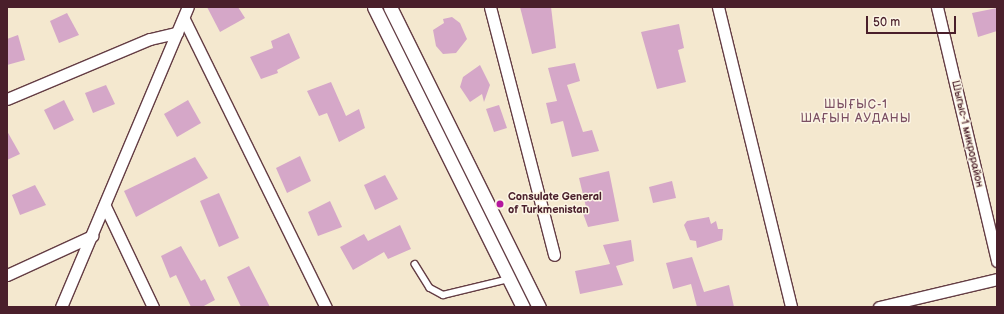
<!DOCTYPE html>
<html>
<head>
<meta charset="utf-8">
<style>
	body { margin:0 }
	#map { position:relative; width:1004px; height:314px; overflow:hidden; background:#f4e8cf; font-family:"Balsamiq Sans",sans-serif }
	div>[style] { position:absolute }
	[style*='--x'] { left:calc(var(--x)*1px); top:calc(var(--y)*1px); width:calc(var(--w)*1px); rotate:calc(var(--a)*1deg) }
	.building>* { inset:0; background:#d5a7c8 }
	.roads { filter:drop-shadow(1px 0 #643d44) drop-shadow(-1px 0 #643d44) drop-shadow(0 1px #643d44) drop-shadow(0 -1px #643d44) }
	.service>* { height:5.5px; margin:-2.75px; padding:0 2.75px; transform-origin:2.75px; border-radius:2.75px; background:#fff }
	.minor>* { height:11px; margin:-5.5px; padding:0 5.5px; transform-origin:5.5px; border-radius:5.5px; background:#fff }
	.tertiary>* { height:13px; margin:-6.5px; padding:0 6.5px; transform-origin:6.5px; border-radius:6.5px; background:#fff }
	.dots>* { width:11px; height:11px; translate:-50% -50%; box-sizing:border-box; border:2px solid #fcf5e5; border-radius:50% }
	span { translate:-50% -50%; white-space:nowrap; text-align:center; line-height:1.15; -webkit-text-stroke:3px #fcf5e5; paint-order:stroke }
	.street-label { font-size:11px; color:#4a1f2b }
	.poi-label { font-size:11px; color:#4a1f2b; font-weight:700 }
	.left { translate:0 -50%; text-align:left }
	.neighbourhood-label { font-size:12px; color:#7b4f62; letter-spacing:1px }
	.frame { position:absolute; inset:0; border:8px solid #4a1f2b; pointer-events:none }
	.scale { position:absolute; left:866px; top:16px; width:90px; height:18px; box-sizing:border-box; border:2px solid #4a1f2b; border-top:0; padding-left:5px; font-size:12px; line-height:14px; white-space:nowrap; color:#4a1f2b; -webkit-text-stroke:3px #fcf5e5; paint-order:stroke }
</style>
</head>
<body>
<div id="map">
	<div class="building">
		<div style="clip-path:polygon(207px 7px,238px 7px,245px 18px,220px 32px)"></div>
		<div style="clip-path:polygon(520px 7px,551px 7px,556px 48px,532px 54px)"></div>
		<div style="clip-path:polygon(997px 8px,997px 31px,978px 37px,972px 13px)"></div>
		<div style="clip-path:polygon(67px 13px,79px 35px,59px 43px,50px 21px)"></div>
		<div style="clip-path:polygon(452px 17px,460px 23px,467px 39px,456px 53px,443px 54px,436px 46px,433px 30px,444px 23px,443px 19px)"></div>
		<div style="clip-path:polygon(679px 24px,684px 48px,678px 50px,686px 82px,657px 89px,641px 32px)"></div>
		<div style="clip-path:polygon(289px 33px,300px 58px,277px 70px,278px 73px,261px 79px,250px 57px,273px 48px,271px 41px)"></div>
		<div style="clip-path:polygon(18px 35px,25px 60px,7px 65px,7px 39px)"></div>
		<div style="clip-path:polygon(575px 63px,580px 81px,567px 85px,583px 132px,592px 130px,599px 151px,572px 157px,563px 121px,551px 124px,546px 103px,557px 101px,548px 68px)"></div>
		<div style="clip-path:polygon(480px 65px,490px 85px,484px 102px,482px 94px,470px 102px,460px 87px,463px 77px)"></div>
		<div style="clip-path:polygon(331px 82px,346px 116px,359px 109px,365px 128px,339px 142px,327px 113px,319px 116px,307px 91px)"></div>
		<div style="clip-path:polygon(106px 85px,115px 104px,93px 113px,85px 93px)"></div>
		<div style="clip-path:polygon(64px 100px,74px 120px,54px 130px,44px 110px)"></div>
		<div style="clip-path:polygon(188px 100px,201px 123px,177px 137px,164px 114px)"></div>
		<div style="clip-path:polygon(499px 105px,507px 128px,494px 132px,486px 109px)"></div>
		<div style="clip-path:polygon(7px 131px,20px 154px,7px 160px)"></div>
		<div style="clip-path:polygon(300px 156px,311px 181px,287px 193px,276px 168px)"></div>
		<div style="clip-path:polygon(195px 157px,208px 178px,136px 217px,124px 191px)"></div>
		<div style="clip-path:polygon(609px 171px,619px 221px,588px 227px,581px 208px,586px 207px,579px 178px)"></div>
		<div style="clip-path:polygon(385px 175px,398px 199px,375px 210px,364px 185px)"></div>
		<div style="clip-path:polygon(672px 181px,676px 198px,653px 203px,649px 187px)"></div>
		<div style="clip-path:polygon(35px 185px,46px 205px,20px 215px,12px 195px)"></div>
		<div style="clip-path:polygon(219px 193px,239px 238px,219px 247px,200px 201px)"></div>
		<div style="clip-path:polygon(330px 201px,342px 227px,318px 236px,308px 212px)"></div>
		<div style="clip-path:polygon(709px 217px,711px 224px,716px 221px,718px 229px,723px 229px,722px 240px,697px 248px,696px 241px,690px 240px,684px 225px,687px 221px)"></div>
		<div style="clip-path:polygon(400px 225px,411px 249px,388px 259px,384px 252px,353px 270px,340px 247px,364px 234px,368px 241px)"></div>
		<div style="clip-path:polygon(631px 240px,634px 261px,616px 266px,623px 285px,580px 294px,575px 271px,610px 264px,603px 245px)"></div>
		<div style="clip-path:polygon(181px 246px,201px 281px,205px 279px,215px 300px,202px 307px,191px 307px,176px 275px,170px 278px,161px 256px)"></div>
		<div style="clip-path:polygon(692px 257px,704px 292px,729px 285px,734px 307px,697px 307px,691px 284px,673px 289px,666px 263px)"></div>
		<div style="clip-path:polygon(249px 266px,270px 307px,241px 307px,227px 277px)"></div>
	</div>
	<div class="roads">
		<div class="service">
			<div style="--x:415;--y:264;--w:28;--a:58"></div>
			<div style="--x:430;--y:288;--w:15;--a:28"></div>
			<div style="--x:443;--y:295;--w:68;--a:-13.6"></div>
		</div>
		<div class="minor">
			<div style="--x:490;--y:7;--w:256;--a:75.5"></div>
			<div style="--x:718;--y:7;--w:309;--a:76.3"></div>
			<div style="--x:937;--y:7;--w:261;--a:76.7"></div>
			<div style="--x:184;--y:19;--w:321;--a:63.8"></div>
			<div style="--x:7;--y:99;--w:155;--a:-22.8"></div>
			<div style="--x:150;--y:39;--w:28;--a:-13"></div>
			<div style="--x:105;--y:206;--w:112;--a:64.6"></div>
			<div style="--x:7;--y:275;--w:94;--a:-24.6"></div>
			<div style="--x:61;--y:307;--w:326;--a:-67.1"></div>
			<div style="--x:879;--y:307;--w:121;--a:-13.3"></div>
		</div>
		<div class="tertiary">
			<div style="--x:374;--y:7;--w:335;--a:63.6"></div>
			<div style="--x:390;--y:7;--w:335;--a:63.6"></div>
		</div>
	</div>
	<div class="dots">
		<div style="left:500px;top:204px;background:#b5179e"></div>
	</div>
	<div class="street-label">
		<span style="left:967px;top:134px;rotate:77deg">Шыгыс-1 микрорайон</span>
	</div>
	<div class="poi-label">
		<span class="left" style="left:508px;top:204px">Consulate General<br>of Turkmenistan</span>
	</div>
	<div class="neighbourhood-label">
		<span style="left:856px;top:112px">ШЫҒЫС-1<br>ШАҒЫН АУДАНЫ</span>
	</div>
	<div class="frame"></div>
	<div class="scale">50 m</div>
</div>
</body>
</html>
